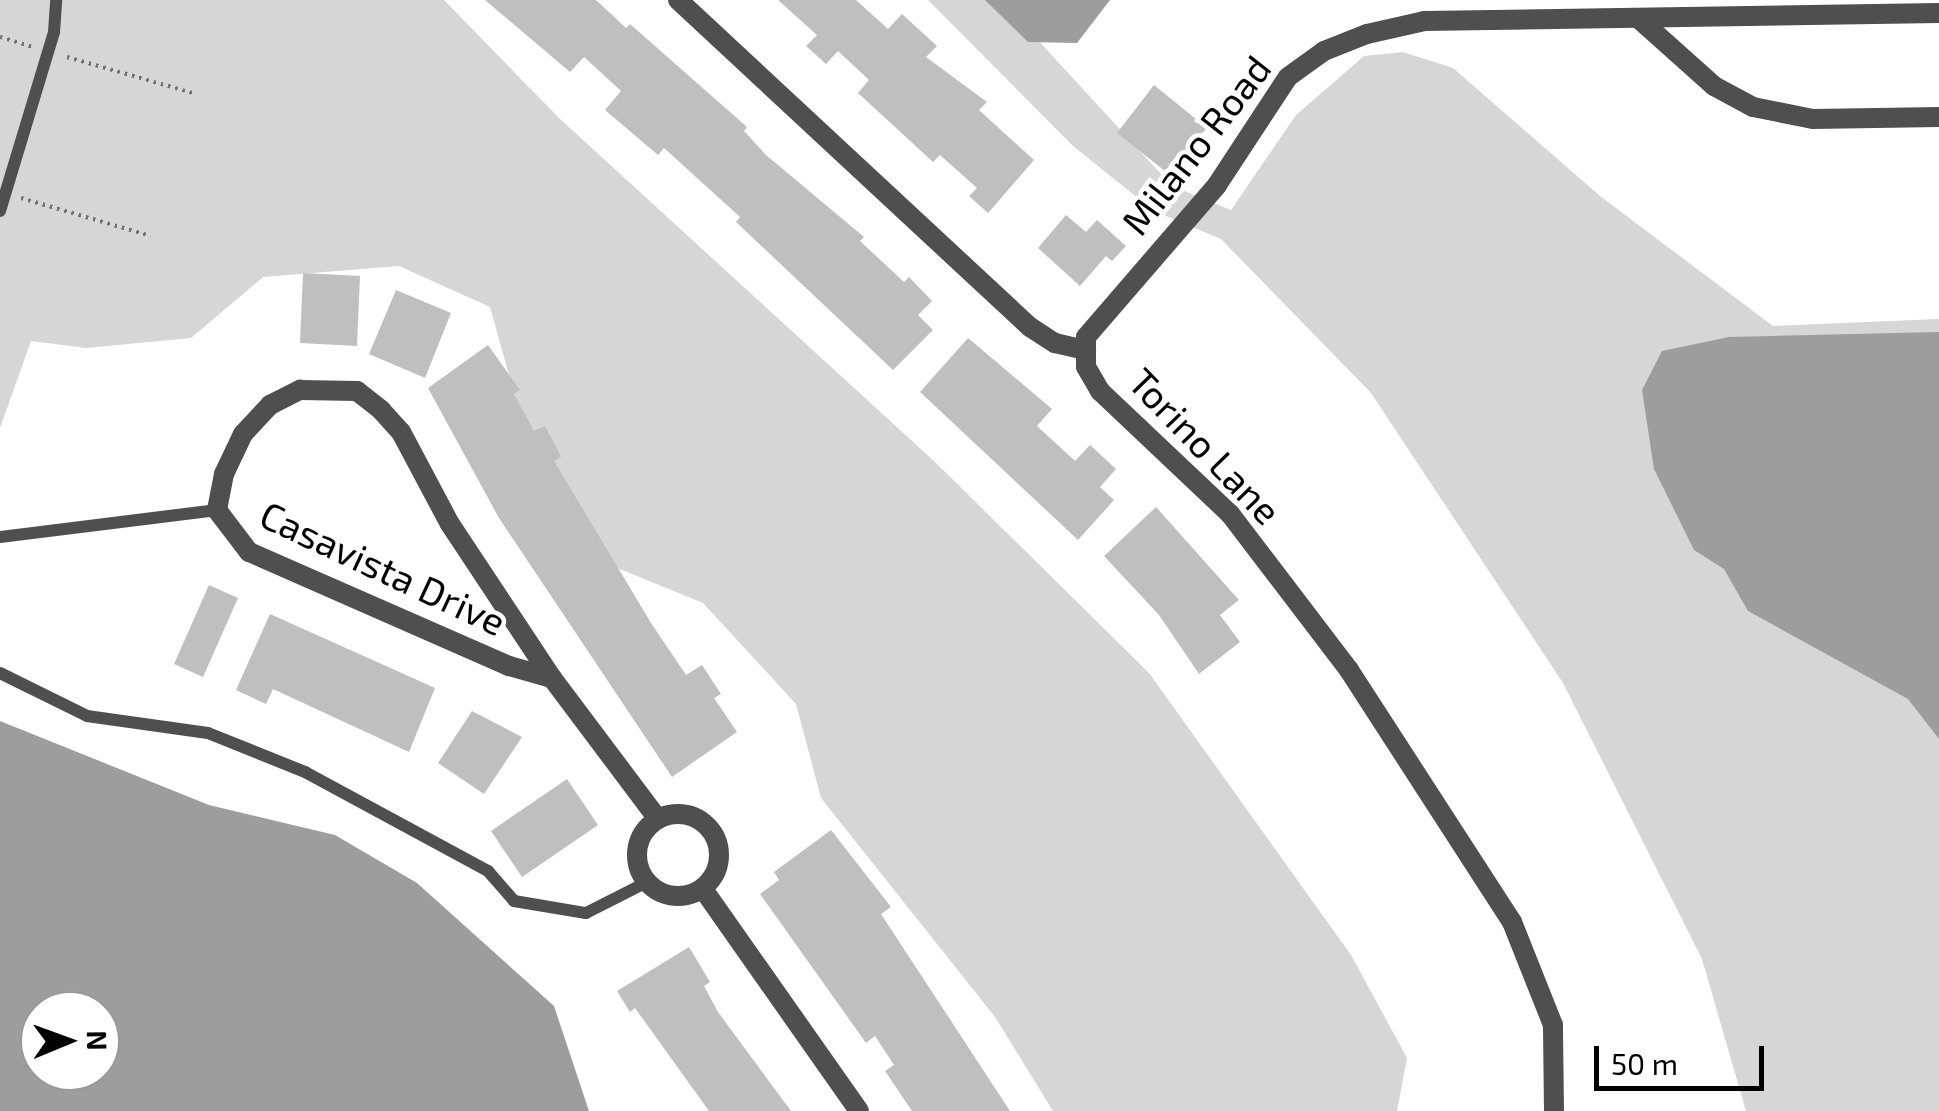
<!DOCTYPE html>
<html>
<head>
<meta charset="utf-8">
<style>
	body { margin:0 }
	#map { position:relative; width:1939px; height:1111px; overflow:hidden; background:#fff; font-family:"Exo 2",sans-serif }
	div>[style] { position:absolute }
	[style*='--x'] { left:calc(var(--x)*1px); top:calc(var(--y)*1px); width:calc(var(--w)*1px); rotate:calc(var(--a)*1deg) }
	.green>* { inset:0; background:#d6d6d6 }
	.water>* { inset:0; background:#9d9d9d }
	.building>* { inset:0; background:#bfbfbf }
	.path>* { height:4px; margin-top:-2px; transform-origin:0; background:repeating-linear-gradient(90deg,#717171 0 2.5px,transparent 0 7.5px) }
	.lane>* { height:12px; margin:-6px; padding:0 6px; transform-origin:6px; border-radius:6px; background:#4f4f4f }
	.street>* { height:20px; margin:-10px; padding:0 10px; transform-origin:10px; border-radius:10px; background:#4f4f4f }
	.street>.ring { margin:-10px; padding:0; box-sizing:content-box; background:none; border:20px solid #4f4f4f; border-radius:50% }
	span { translate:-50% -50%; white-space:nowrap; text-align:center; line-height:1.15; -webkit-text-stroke:9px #fff; paint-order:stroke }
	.street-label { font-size:38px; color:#000 }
	.north { position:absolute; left:20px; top:991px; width:100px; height:100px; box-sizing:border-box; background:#fff; border:2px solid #999; border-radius:50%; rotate:89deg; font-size:28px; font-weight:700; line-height:40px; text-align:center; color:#000 }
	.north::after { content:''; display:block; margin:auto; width:35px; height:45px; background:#000; clip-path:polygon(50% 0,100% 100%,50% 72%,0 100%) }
	.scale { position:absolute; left:1594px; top:1046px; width:170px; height:45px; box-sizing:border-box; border:5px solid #000; border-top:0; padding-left:12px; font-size:30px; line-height:35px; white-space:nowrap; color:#000; -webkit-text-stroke:8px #fff; paint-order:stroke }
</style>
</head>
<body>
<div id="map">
	<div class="green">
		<div style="clip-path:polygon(0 0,444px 0,559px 118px,934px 461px,1149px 673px,1351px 955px,1407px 1058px,1397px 1111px,1053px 1111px,995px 1017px,821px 798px,796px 704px,703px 603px,556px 543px,490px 307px,399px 266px,263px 277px,191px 338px,86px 348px,31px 341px,0 428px)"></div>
		<div style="clip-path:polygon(928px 0,1001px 0,1172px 186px,1231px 210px,1296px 115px,1364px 56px,1403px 52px,1453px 68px,1600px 196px,1773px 326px,1939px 319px,1939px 1111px,1746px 1111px,1702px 959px,1563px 683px,1371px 393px,1221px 239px,1154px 211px,1073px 146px)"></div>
	</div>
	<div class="water">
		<div style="clip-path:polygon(985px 0,1110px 0,1077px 43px,1028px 42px)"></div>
		<div style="clip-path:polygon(1939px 332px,1939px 739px,1908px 699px,1748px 611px,1724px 569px,1694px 550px,1654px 469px,1642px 390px,1662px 351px,1729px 337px)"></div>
		<div style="clip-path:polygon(evenodd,0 721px,209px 805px,335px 835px,417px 883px,554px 1006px,589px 1111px,0 1111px,0 721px,40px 1011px,100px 1011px,100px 1071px,40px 1071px,40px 1011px)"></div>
	</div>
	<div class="building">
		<div style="clip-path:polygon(485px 0,596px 0,626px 28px,630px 24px,747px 127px,744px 131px,766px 155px,864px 237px,860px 241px,904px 282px,909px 277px,932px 301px,918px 315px,933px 330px,893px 370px,736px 222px,740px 217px,664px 148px,658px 155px,605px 110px,621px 91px,584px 57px,570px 72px)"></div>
		<div style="clip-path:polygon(778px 0,856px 0,888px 29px,902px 14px,937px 46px,926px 57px,987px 102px,979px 110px,1034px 160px,988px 213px,969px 196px,977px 188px,940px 155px,933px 162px,858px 93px,869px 80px,838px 51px,826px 64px,806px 46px,817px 35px)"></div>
		<div style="clip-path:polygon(1154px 85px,1207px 128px,1165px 171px,1117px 133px)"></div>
		<div style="clip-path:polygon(1066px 215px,1086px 232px,1097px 220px,1126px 246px,1112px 261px,1106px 256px,1080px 286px,1038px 248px)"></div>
		<div style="clip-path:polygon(303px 273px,360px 276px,357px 346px,300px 343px)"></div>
		<div style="clip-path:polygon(396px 290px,451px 313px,425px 378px,369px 354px)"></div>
		<div style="clip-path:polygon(968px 338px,1052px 409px,1037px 426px,1075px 461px,1090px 445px,1116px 469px,1100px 487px,1114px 500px,1078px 540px,920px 392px)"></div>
		<div style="clip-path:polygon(488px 345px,520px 390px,514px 394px,534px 431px,545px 426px,561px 457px,554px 461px,651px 623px,686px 675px,702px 665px,721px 694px,714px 698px,737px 732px,672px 777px,499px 518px,428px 388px)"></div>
		<div style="clip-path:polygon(1156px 507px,1239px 600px,1220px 615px,1240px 642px,1199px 674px,1159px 615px,1104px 556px)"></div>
		<div style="clip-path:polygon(209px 585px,238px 598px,203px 677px,174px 664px)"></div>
		<div style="clip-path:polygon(270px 614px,435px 688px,409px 752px,273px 689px,266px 704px,236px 690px)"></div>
		<div style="clip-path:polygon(472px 711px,522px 737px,484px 794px,438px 763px)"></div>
		<div style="clip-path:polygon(567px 779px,598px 825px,522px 877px,491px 831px)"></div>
		<div style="clip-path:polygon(831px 830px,891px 907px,881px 914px,1010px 1111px,912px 1111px,885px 1071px,894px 1065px,875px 1036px,866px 1043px,760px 894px,779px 880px,774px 872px)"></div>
		<div style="clip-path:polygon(689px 947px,710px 982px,704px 986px,718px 1012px,791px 1111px,709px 1111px,635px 1008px,630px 1012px,617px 991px)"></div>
	</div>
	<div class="path">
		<div style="--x:0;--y:37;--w:34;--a:17"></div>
		<div style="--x:67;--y:57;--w:134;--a:16"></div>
		<div style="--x:21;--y:198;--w:135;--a:16.3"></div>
	</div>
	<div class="lane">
		<div style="--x:0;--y:211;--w:187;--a:-73.2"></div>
		<div style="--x:54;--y:32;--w:32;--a:-86"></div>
		<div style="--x:0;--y:537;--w:219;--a:-7.1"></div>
		<div style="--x:0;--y:673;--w:97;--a:26.3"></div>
		<div style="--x:87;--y:716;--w:122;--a:8"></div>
		<div style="--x:208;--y:733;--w:105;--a:21.9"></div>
		<div style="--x:305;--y:772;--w:208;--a:28.4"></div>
		<div style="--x:488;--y:871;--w:40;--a:49"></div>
		<div style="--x:514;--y:901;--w:73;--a:9.5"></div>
		<div style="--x:586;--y:913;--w:68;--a:-26.9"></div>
	</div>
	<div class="street">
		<div style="--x:678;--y:0;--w:480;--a:42.9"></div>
		<div style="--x:1030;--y:327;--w:30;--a:33"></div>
		<div style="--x:1055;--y:343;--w:32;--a:13"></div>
		<div style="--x:1638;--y:18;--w:102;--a:41.8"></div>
		<div style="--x:1714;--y:86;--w:44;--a:28.3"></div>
		<div style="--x:1753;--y:107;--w:61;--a:11.3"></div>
		<div style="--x:1813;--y:119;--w:126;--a:-0.9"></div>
		<div style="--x:552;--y:678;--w:45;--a:-164.4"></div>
		<div style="--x:509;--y:666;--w:284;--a:-156.3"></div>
		<div style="--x:249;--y:552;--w:53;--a:-127.3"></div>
		<div style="--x:217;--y:510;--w:37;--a:-79"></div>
		<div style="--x:224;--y:474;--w:44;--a:-64.6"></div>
		<div style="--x:243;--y:434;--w:40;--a:-47"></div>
		<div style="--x:270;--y:405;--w:34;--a:-27"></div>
		<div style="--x:300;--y:390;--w:57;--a:1"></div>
		<div style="--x:357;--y:391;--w:31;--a:38"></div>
		<div style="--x:381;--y:410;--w:30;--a:48"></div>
		<div style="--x:401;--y:432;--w:104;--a:62"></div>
		<div style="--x:450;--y:524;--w:185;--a:56.5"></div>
		<div style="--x:552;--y:678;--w:176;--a:53.1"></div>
		<div class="ring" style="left:637px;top:814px;width:62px;height:62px"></div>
		<div style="--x:703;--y:889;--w:271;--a:54.9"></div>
		<div style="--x:1554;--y:1111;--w:86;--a:-90.7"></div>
		<div style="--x:1553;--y:1025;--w:111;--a:-111.7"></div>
		<div style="--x:1512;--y:922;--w:300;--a:-122.9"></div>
		<div style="--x:1349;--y:670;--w:196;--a:-127.3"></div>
		<div style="--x:1230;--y:514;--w:179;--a:-136.6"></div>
		<div style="--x:1100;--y:391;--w:28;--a:-120"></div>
		<div style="--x:1086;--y:367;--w:30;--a:-90"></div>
		<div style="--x:1086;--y:337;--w:201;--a:-49.2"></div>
		<div style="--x:1217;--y:185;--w:129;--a:-56.7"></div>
		<div style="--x:1288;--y:77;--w:44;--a:-35.8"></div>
		<div style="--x:1324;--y:51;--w:46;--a:-21.6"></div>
		<div style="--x:1367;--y:34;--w:58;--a:-12.8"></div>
		<div style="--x:1424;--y:21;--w:515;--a:-0.89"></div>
	</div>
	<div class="street-label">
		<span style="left:1196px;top:145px;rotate:-52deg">Milano Road</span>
		<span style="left:1205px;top:446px;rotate:46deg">Torino Lane</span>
		<span style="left:383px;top:568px;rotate:25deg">Casavista Drive</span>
	</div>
	<div class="north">N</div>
	<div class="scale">50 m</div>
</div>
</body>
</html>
